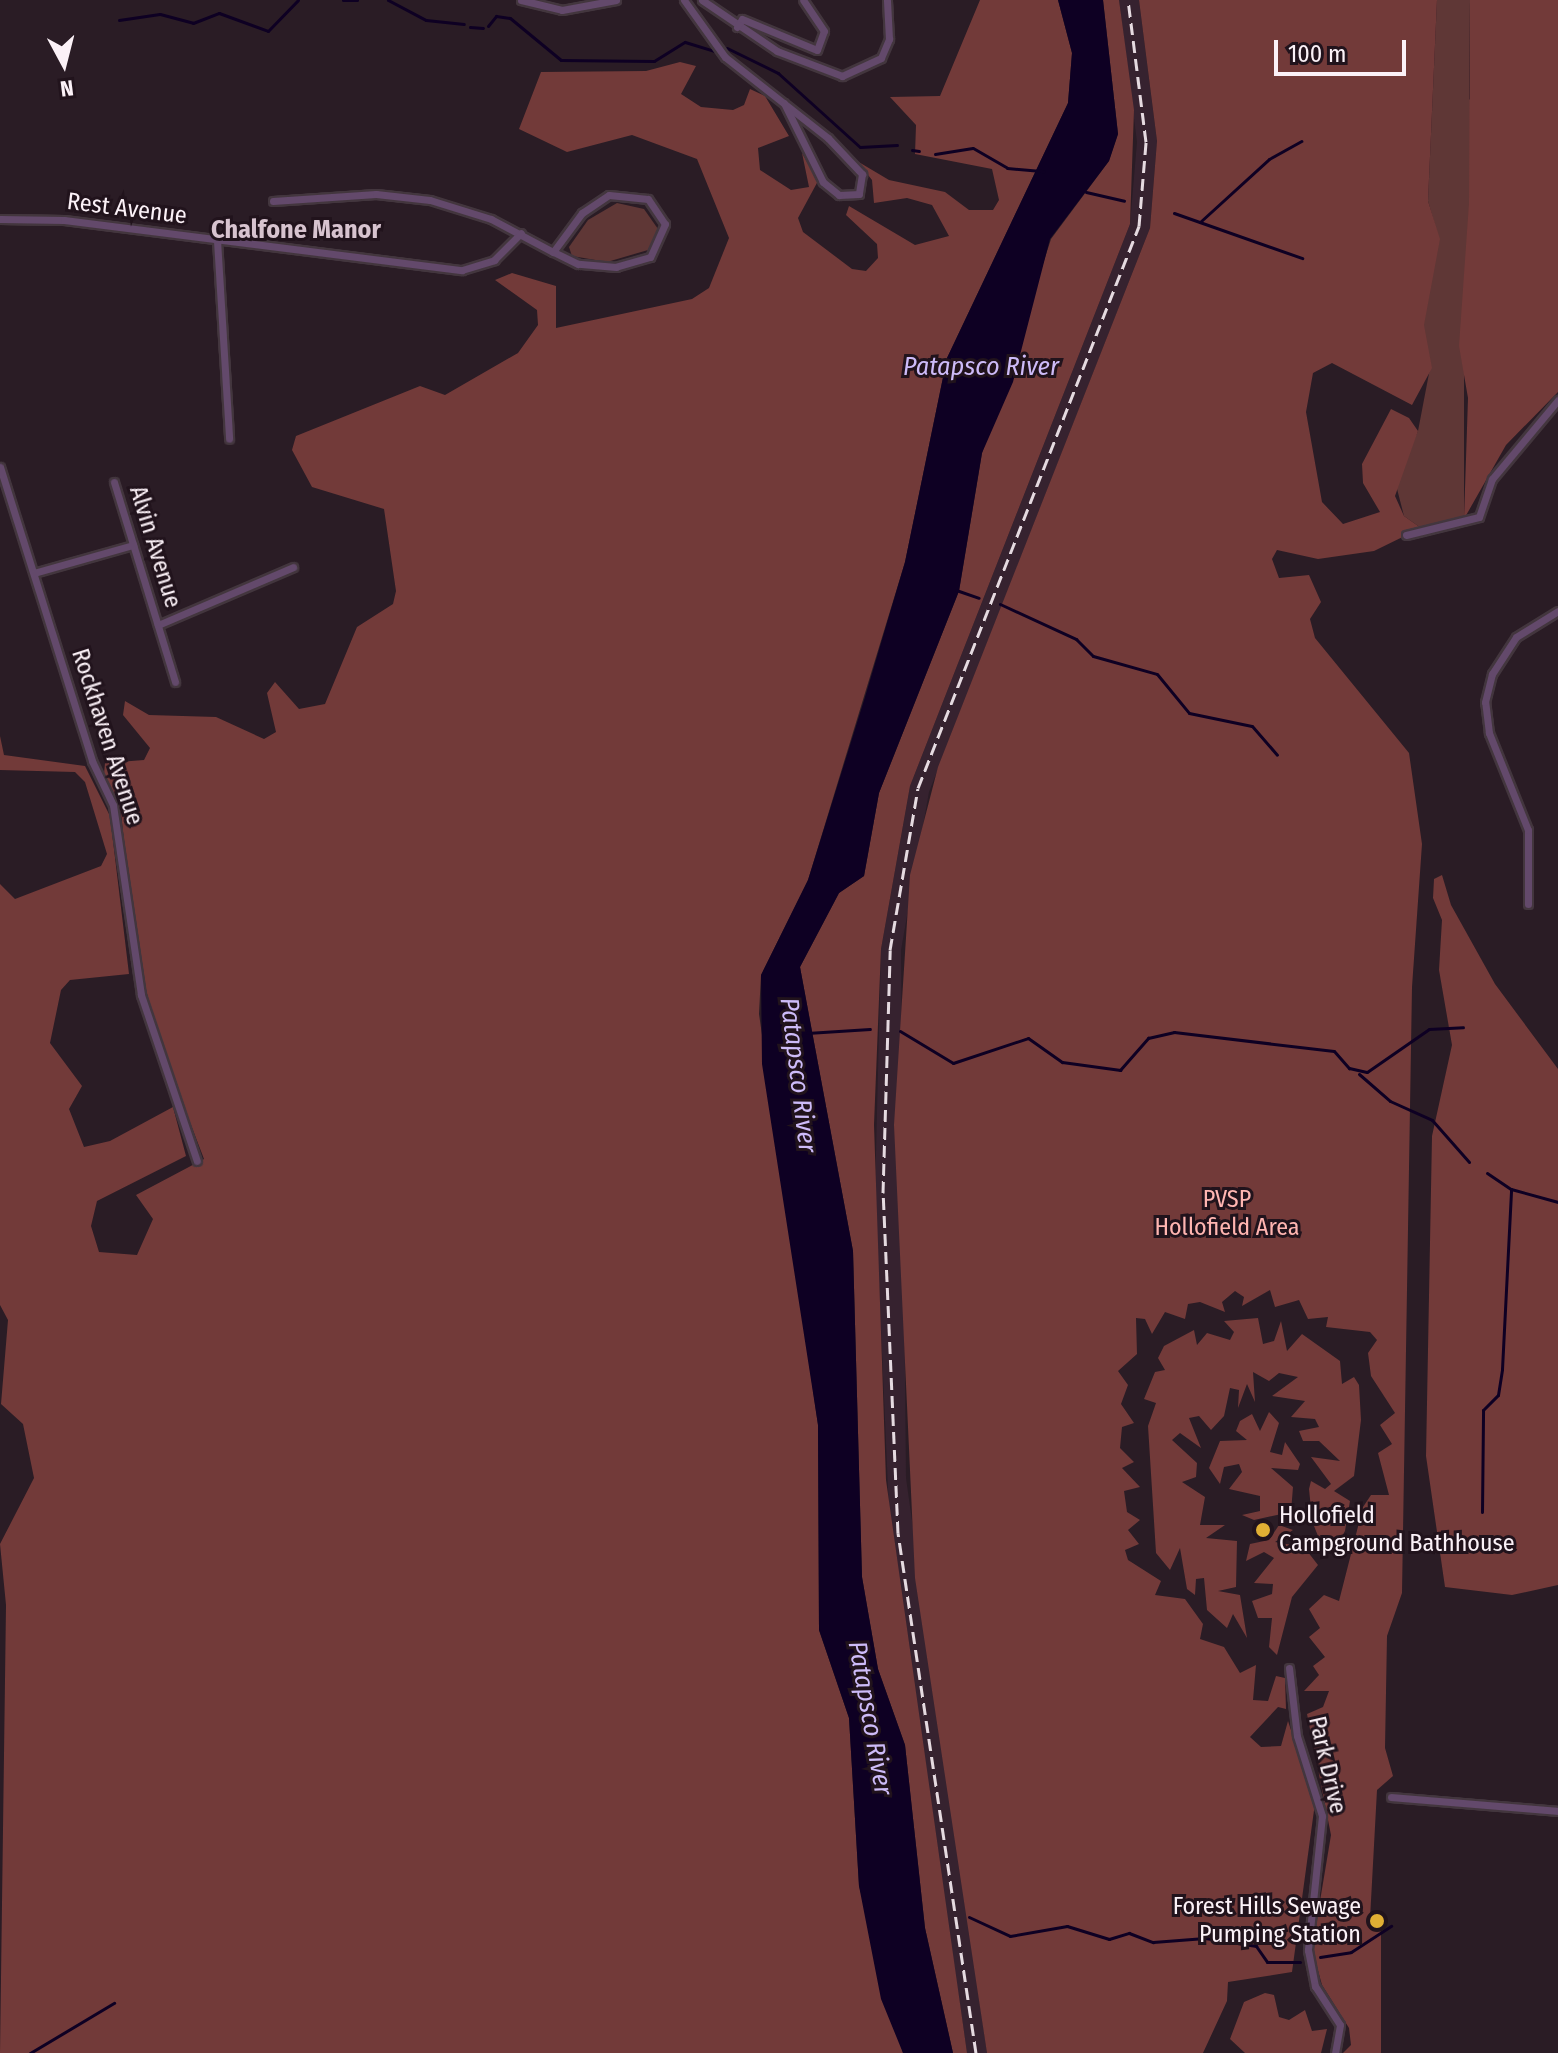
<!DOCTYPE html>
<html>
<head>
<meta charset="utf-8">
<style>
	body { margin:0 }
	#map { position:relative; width:1558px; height:2053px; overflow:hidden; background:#2a1c25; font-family:"Fira Sans Condensed",sans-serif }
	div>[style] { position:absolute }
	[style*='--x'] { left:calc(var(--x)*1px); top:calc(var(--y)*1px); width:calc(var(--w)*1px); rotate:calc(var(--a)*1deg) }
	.built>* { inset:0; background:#36222f }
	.green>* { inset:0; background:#5f3736 }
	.forest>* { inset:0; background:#723a39 }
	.water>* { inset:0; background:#0e0023 }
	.stream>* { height:3px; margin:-1.5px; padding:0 1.5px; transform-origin:1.5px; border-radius:1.5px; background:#0e0023 }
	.roads { filter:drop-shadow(2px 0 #43363e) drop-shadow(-2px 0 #43363e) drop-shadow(0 2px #43363e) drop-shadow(0 -2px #43363e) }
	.minor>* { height:7px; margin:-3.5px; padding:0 3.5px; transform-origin:3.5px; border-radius:3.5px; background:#63496b }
	.rail>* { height:3px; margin-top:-1.5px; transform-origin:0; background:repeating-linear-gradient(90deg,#e5dae0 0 12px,transparent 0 18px) }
	.dots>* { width:22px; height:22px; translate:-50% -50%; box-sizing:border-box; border:4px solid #21131c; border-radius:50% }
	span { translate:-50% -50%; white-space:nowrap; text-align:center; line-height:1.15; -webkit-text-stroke:6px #21131c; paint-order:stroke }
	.street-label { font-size:24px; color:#fbf1f7 }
	.park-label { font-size:24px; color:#ffb5b1 }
	.poi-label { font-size:24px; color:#fbf1f7 }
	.left { translate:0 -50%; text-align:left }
	.right { translate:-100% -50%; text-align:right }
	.neighbourhood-label { font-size:26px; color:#d7c3cf; font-weight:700 }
	.water-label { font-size:26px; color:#cdbbf8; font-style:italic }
	.north { position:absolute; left:24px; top:24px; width:80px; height:80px; -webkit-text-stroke:6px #21131c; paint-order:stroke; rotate:173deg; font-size:22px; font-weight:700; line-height:32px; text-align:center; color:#fbf1f7 }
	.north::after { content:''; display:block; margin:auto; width:28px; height:36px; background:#fbf1f7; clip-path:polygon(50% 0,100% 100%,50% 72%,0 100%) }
	.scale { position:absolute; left:1274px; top:40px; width:132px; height:36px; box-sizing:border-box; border:4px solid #fbf1f7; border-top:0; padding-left:10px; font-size:24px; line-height:28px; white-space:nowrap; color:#fbf1f7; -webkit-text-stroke:6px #21131c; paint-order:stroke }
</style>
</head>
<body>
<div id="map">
	<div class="built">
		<div style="clip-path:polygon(1119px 0,1139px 0,1157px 141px,1150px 228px,929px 792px,901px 950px,906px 1478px,987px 2053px,967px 2053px,890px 1534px,875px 1193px,881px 949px,910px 786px,1130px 224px,1137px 142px)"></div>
	</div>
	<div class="green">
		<div style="clip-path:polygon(1437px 0,1470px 0,1469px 100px,1558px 0,1464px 374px,1464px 519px,1421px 528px,1404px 516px,1395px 481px,1418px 431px,1431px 363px,1347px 238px,1439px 239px,1428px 201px)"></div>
		<div style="clip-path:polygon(617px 203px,644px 209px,658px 229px,648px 250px,607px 262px,572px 256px,569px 247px,588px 220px)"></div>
	</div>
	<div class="forest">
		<div style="clip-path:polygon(980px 0,1058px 0,1072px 53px,1068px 103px,947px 358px,905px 562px,808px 880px,761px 975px,759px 1014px,818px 1425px,819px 1630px,849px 1718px,859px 1886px,903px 2053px,0 2053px,6px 1605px,0 1544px,34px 1478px,23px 1424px,1px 1404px,8px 1320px,0 1305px,0 884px,15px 899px,101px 866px,107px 854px,85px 782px,75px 772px,0 770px,0 736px,4px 755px,85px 766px,110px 816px,129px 974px,70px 980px,61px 990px,50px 1043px,82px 1086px,69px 1109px,84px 1147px,110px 1141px,173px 1107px,186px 1156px,97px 1201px,91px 1226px,99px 1252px,137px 1255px,153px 1219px,136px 1195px,204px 1159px,157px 1036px,135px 943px,121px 813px,104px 774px,105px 763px,144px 760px,150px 748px,123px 715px,125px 701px,149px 715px,216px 717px,264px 739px,276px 732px,267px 693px,275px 682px,299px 709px,325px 704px,357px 627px,393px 604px,396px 591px,384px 509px,312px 487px,292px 450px,296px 436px,420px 386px,445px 395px,518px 353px,538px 325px,537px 310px,495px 280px,512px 273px,556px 286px,556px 328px,692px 299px,709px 288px,729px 238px,697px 159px,632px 135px,567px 152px,519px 129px,541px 72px,646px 71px,680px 62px,696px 66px,681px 94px,701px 107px,733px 110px,744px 105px,750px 89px,765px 96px,789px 136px,758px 148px,760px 170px,791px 190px,809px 187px,802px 153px,818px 181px,798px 218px,803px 232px,852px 269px,866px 271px,878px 258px,877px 244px,846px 215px,849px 206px,915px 245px,949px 236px,932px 205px,907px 198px,874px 203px,872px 180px,857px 161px,889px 180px,945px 192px,969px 210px,993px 210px,999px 200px,992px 169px,915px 154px,916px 125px,890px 97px,940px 96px)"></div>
		<div style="clip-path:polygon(1103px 0,1119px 0,1134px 110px,1130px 224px,910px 786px,881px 949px,874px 1125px,886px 1480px,967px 2053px,953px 2053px,925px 1928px,905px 1745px,878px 1669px,862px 1577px,853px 1251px,800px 967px,839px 893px,864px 876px,879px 793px,959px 591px,982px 453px,1051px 239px,1109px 161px,1118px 134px)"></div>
		<div style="clip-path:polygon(1139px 0,1437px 0,1428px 201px,1440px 239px,1424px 325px,1432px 368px,1412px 405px,1332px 363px,1313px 373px,1306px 412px,1322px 502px,1343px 524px,1380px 512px,1363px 483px,1362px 464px,1391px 409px,1409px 418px,1418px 431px,1395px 496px,1404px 516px,1421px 528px,1374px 551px,1318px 559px,1277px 550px,1272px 559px,1279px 578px,1309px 575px,1321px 602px,1310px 619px,1315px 638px,1409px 753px,1422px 844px,1412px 987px,1402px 1593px,1387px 1636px,1385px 1748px,1393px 1776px,1377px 1790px,1370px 1919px,1381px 1932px,1381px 2053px,1343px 2053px,1351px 2045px,1349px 2028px,1322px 1985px,1312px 1949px,1331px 1835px,1307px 1714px,1323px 1707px,1329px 1691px,1304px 1691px,1319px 1675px,1313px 1666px,1325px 1657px,1309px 1637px,1320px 1628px,1309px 1609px,1324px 1595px,1339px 1601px,1363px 1507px,1371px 1495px,1389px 1495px,1378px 1453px,1392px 1444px,1380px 1425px,1395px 1413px,1371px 1376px,1368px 1353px,1377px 1340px,1370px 1332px,1326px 1327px,1328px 1317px,1308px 1319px,1299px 1300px,1275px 1307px,1270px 1290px,1242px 1306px,1244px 1297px,1235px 1291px,1222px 1302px,1225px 1312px,1200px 1302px,1188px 1304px,1185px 1319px,1165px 1312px,1152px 1334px,1145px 1319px,1136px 1318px,1137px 1354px,1118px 1371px,1128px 1385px,1121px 1404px,1134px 1423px,1122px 1427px,1120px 1448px,1134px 1462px,1122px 1468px,1140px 1487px,1124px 1491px,1127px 1512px,1140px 1520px,1128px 1530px,1139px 1544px,1125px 1550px,1128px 1560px,1161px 1581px,1155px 1595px,1185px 1599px,1203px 1624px,1200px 1639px,1224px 1647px,1240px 1673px,1256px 1665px,1253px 1700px,1268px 1701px,1276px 1676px,1285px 1678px,1286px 1709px,1278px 1707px,1250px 1737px,1261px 1747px,1281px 1746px,1288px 1721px,1315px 1803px,1292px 1972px,1228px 1982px,1227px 2001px,1203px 2053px,987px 2053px,915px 1578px,894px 1125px,910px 875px,938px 767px,1150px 228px,1157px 141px)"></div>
		<div style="clip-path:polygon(1470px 0,1558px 0,1558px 392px,1506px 445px,1464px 519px,1468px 398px,1459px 346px,1469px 203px)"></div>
		<div style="clip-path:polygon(1442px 875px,1451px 905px,1495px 984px,1558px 1069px,1558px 1585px,1512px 1595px,1445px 1587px,1426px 1456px,1432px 1136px,1452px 1045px,1439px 970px,1442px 920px,1433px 898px,1434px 879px)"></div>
		<div style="clip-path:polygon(1258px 1318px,1263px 1344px,1274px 1341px,1281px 1321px,1287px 1351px,1302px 1334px,1340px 1361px,1342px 1384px,1354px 1377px,1359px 1385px,1361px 1420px,1354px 1476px,1334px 1491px,1350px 1501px,1345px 1531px,1335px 1549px,1324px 1551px,1314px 1526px,1331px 1521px,1311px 1509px,1309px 1489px,1311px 1481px,1325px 1489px,1331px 1484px,1311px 1457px,1340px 1461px,1319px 1441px,1303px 1441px,1299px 1431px,1319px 1427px,1315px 1419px,1291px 1417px,1305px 1401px,1272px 1396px,1298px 1377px,1279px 1373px,1269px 1381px,1253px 1372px,1255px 1402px,1247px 1384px,1238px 1408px,1239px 1390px,1230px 1388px,1224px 1416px,1211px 1430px,1199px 1416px,1189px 1418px,1201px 1448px,1180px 1433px,1172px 1440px,1197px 1463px,1196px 1477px,1182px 1482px,1205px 1497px,1200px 1525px,1225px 1525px,1206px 1538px,1237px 1541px,1236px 1587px,1218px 1591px,1240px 1595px,1247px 1638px,1233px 1614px,1227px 1628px,1207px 1610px,1204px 1578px,1196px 1579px,1195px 1595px,1187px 1589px,1180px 1548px,1170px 1570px,1156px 1553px,1148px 1426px,1156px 1403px,1144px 1399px,1155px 1372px,1165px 1370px,1158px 1358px,1164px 1346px,1194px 1330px,1197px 1345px,1207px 1333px,1230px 1340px,1234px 1332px,1224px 1321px)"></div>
		<div style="clip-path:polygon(1269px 1412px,1279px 1423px,1270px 1452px,1282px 1455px,1285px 1442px,1300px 1464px,1298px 1470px,1271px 1468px,1293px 1487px,1291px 1512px,1254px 1520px,1242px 1515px,1260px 1511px,1260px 1496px,1229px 1489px,1242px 1472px,1239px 1464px,1224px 1467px,1220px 1484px,1209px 1468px,1220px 1441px,1247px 1440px,1236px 1431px,1240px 1421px,1252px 1414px,1260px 1431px)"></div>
		<div style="clip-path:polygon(1279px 1525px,1293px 1530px,1275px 1542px,1304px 1547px,1318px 1565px,1292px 1597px,1277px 1655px,1269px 1647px,1272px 1618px,1258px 1618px,1252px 1601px,1272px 1594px,1273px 1584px,1254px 1583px,1274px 1558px,1264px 1552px,1246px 1561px,1250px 1544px,1269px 1540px)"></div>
		<div style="clip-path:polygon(1265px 1993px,1274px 1995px,1279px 2017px,1289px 2020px,1305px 2010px,1312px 2031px,1327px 2029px,1321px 2053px,1245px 2053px,1230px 2039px,1244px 2002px)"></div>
	</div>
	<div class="water">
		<div style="clip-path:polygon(1058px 0,1103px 0,1118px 134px,1109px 161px,1050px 239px,1013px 382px,982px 453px,959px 591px,879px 793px,864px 876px,839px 893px,800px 967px,853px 1251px,862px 1577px,878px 1669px,905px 1745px,925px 1928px,953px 2053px,903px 2053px,881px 1999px,859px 1886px,849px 1718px,819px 1630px,818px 1425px,762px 1064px,761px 975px,808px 880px,865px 697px,905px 562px,947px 358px,1068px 103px,1072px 53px)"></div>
	</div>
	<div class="stream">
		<div style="--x:343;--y:0;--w:14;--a:0"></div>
		<div style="--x:388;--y:0;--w:43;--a:27.8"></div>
		<div style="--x:426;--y:20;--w:38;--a:6"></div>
		<div style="--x:119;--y:20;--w:41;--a:-8.3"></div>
		<div style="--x:160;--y:14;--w:34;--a:15"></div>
		<div style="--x:193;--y:23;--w:28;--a:-21"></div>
		<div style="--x:219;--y:13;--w:52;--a:20.2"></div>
		<div style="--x:268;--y:31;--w:43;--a:-45.9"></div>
		<div style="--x:488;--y:26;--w:13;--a:-51"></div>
		<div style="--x:496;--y:16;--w:14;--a:8"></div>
		<div style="--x:510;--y:18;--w:66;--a:39.5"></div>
		<div style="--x:561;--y:60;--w:93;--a:0.6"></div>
		<div style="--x:654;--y:61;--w:36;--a:-32"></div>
		<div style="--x:685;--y:42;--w:31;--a:17"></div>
		<div style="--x:470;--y:27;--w:13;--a:4"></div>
		<div style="--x:727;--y:48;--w:57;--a:26.1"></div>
		<div style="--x:778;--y:73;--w:110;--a:42.1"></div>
		<div style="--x:860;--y:147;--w:37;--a:-3"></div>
		<div style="--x:912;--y:150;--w:7;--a:8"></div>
		<div style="--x:935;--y:154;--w:38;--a:-9"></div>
		<div style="--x:973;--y:148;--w:39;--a:30"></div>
		<div style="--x:1007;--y:168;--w:37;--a:5"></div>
		<div style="--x:1086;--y:192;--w:39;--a:13"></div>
		<div style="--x:1174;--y:213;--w:136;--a:19.4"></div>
		<div style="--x:1200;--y:222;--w:93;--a:-42.4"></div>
		<div style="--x:1269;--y:159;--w:37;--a:-29"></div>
		<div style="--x:956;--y:590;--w:24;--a:19"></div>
		<div style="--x:1000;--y:604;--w:84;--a:24.7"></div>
		<div style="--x:1076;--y:639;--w:24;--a:45"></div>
		<div style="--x:1093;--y:656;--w:66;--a:15.7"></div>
		<div style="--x:1157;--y:674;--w:50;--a:50.6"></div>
		<div style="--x:1189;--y:713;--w:64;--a:11.7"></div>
		<div style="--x:1252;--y:726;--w:38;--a:49"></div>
		<div style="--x:900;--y:1031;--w:62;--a:31.1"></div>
		<div style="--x:953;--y:1063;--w:79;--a:-18.4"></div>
		<div style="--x:1028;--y:1038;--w:42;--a:35.2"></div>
		<div style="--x:1062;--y:1062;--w:59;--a:7.9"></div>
		<div style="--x:1120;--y:1070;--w:43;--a:-48.8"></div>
		<div style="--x:1148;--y:1038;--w:27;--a:-13"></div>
		<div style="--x:1174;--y:1032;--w:161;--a:6.8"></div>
		<div style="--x:1334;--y:1051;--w:23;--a:49"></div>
		<div style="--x:1349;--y:1068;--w:18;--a:13"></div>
		<div style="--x:1367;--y:1072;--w:75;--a:-34.7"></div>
		<div style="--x:1429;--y:1029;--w:34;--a:-3"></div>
		<div style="--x:807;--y:1033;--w:63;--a:-3.6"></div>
		<div style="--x:1359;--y:1074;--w:41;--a:41.1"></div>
		<div style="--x:1390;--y:1101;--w:46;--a:24.3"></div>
		<div style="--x:1432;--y:1120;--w:56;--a:48.6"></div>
		<div style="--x:1487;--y:1173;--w:29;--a:34"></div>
		<div style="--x:1511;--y:1189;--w:49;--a:15.5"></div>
		<div style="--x:1482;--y:1512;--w:102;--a:-89.4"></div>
		<div style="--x:1483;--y:1410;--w:21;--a:-45"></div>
		<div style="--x:1498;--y:1395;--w:26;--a:-81"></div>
		<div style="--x:1502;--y:1369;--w:180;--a:-87.1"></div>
		<div style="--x:969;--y:1917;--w:45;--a:24.9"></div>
		<div style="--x:1010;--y:1936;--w:58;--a:-10"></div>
		<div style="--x:1067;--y:1926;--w:44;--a:17.2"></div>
		<div style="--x:1109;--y:1939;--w:21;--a:-17"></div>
		<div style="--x:1129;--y:1933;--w:26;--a:21"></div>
		<div style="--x:1153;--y:1942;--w:52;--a:-4.4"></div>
		<div style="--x:1205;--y:1938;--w:52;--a:8.9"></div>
		<div style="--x:1256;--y:1946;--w:19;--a:55"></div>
		<div style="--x:1267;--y:1962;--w:33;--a:0"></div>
		<div style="--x:1320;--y:1957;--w:31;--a:-9"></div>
		<div style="--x:1351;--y:1952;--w:48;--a:-33"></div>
		<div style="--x:30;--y:2053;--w:98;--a:-30.8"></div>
	</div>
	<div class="roads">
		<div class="minor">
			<div style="--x:521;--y:0;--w:42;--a:13.7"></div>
			<div style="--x:562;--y:10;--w:55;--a:-10.5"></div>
			<div style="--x:684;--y:0;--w:70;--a:54.3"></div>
			<div style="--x:725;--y:57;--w:131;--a:38.2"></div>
			<div style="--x:828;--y:138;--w:50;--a:46.6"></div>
			<div style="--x:862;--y:174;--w:20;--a:99"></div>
			<div style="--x:859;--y:194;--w:20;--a:177"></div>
			<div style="--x:839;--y:195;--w:21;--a:-141"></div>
			<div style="--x:823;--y:182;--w:88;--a:-116.3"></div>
			<div style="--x:702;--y:0;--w:91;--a:34.2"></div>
			<div style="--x:777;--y:51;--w:70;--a:21"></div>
			<div style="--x:842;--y:76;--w:43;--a:-24.8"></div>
			<div style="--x:881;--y:58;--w:21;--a:-67"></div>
			<div style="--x:889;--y:39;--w:39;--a:-93"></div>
			<div style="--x:737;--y:27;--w:9;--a:-58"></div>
			<div style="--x:742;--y:19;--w:81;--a:22.5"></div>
			<div style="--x:817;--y:50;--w:20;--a:-70"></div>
			<div style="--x:824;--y:31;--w:37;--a:-124"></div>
			<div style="--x:273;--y:201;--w:103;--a:-3.9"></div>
			<div style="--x:376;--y:194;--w:54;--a:6.3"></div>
			<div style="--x:430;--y:200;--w:64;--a:17.3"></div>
			<div style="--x:491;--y:219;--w:70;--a:28"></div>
			<div style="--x:553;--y:252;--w:49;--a:-53.4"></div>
			<div style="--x:582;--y:213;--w:32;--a:-34"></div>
			<div style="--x:609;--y:195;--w:39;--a:6"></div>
			<div style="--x:648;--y:199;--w:30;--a:56"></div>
			<div style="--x:665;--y:224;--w:36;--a:114"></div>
			<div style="--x:650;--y:257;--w:35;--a:164"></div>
			<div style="--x:616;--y:267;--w:38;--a:-175"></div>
			<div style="--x:578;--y:264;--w:28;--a:-154"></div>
			<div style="--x:0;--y:219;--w:64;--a:0.9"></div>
			<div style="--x:64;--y:220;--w:401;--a:7.2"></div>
			<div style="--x:462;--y:270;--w:34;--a:-17"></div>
			<div style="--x:494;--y:260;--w:38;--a:-45"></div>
			<div style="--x:217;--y:240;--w:199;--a:86.5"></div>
			<div style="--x:0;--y:467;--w:308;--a:72.6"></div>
			<div style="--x:92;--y:761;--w:49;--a:64.5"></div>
			<div style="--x:113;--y:805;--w:192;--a:81.6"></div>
			<div style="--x:141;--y:995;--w:175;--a:71.4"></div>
			<div style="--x:114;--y:482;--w:209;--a:73"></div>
			<div style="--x:1406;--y:535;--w:75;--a:-13.9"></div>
			<div style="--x:1479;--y:517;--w:40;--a:-71.1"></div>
			<div style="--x:1492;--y:479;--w:103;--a:-50.1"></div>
			<div style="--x:34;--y:573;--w:103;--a:-15.8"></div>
			<div style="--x:158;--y:625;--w:147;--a:-23.2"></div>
			<div style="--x:1528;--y:904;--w:74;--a:-90"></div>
			<div style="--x:1528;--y:830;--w:105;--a:-111.9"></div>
			<div style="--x:1489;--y:733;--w:31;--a:-97"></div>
			<div style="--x:1485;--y:702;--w:29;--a:-76"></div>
			<div style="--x:1492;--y:674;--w:44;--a:-57"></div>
			<div style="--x:1516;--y:637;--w:49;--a:-31.8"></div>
			<div style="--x:1289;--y:1668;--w:68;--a:83.3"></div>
			<div style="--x:1297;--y:1736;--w:84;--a:72.6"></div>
			<div style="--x:1322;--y:1816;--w:135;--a:96"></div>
			<div style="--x:1308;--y:1950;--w:37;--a:79"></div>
			<div style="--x:1315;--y:1986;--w:46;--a:57.3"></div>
			<div style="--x:1340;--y:2025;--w:28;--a:100"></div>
			<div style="--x:1391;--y:1797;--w:168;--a:4.8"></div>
		</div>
	</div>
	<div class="rail">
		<div style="--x:976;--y:2053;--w:526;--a:-98.53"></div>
		<div style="--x:898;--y:1533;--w:340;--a:-92.5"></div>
		<div style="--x:883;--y:1193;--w:243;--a:-88.3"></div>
		<div style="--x:890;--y:950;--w:164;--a:-80.2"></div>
		<div style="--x:918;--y:788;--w:604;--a:-68.53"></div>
		<div style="--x:1139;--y:226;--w:84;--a:-85.2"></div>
		<div style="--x:1146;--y:142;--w:143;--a:-97.2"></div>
	</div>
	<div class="dots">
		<div style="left:1263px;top:1530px;background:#e1af34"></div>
		<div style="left:1377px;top:1921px;background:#e1af34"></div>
	</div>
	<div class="street-label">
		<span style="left:127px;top:209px;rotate:7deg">Rest Avenue</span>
		<span style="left:155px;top:547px;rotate:73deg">Alvin Avenue</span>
		<span style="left:107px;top:737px;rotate:72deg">Rockhaven Avenue</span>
		<span style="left:1327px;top:1765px;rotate:77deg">Park Drive</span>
	</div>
	<div class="park-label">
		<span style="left:1227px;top:1214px">PVSP<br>Hollofield Area</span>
	</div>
	<div class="poi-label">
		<span class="left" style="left:1279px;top:1530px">Hollofield<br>Campground Bathhouse</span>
		<span class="right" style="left:1361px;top:1921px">Forest Hills Sewage<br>Pumping Station</span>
	</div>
	<div class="neighbourhood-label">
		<span style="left:296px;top:230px">Chalfone Manor</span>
	</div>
	<div class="water-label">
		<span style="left:981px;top:367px">Patapsco River</span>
		<span style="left:798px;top:1075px;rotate:83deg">Patapsco River</span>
		<span style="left:870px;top:1718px;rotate:80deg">Patapsco River</span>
	</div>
	<div class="north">N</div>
	<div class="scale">100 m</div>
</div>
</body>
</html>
